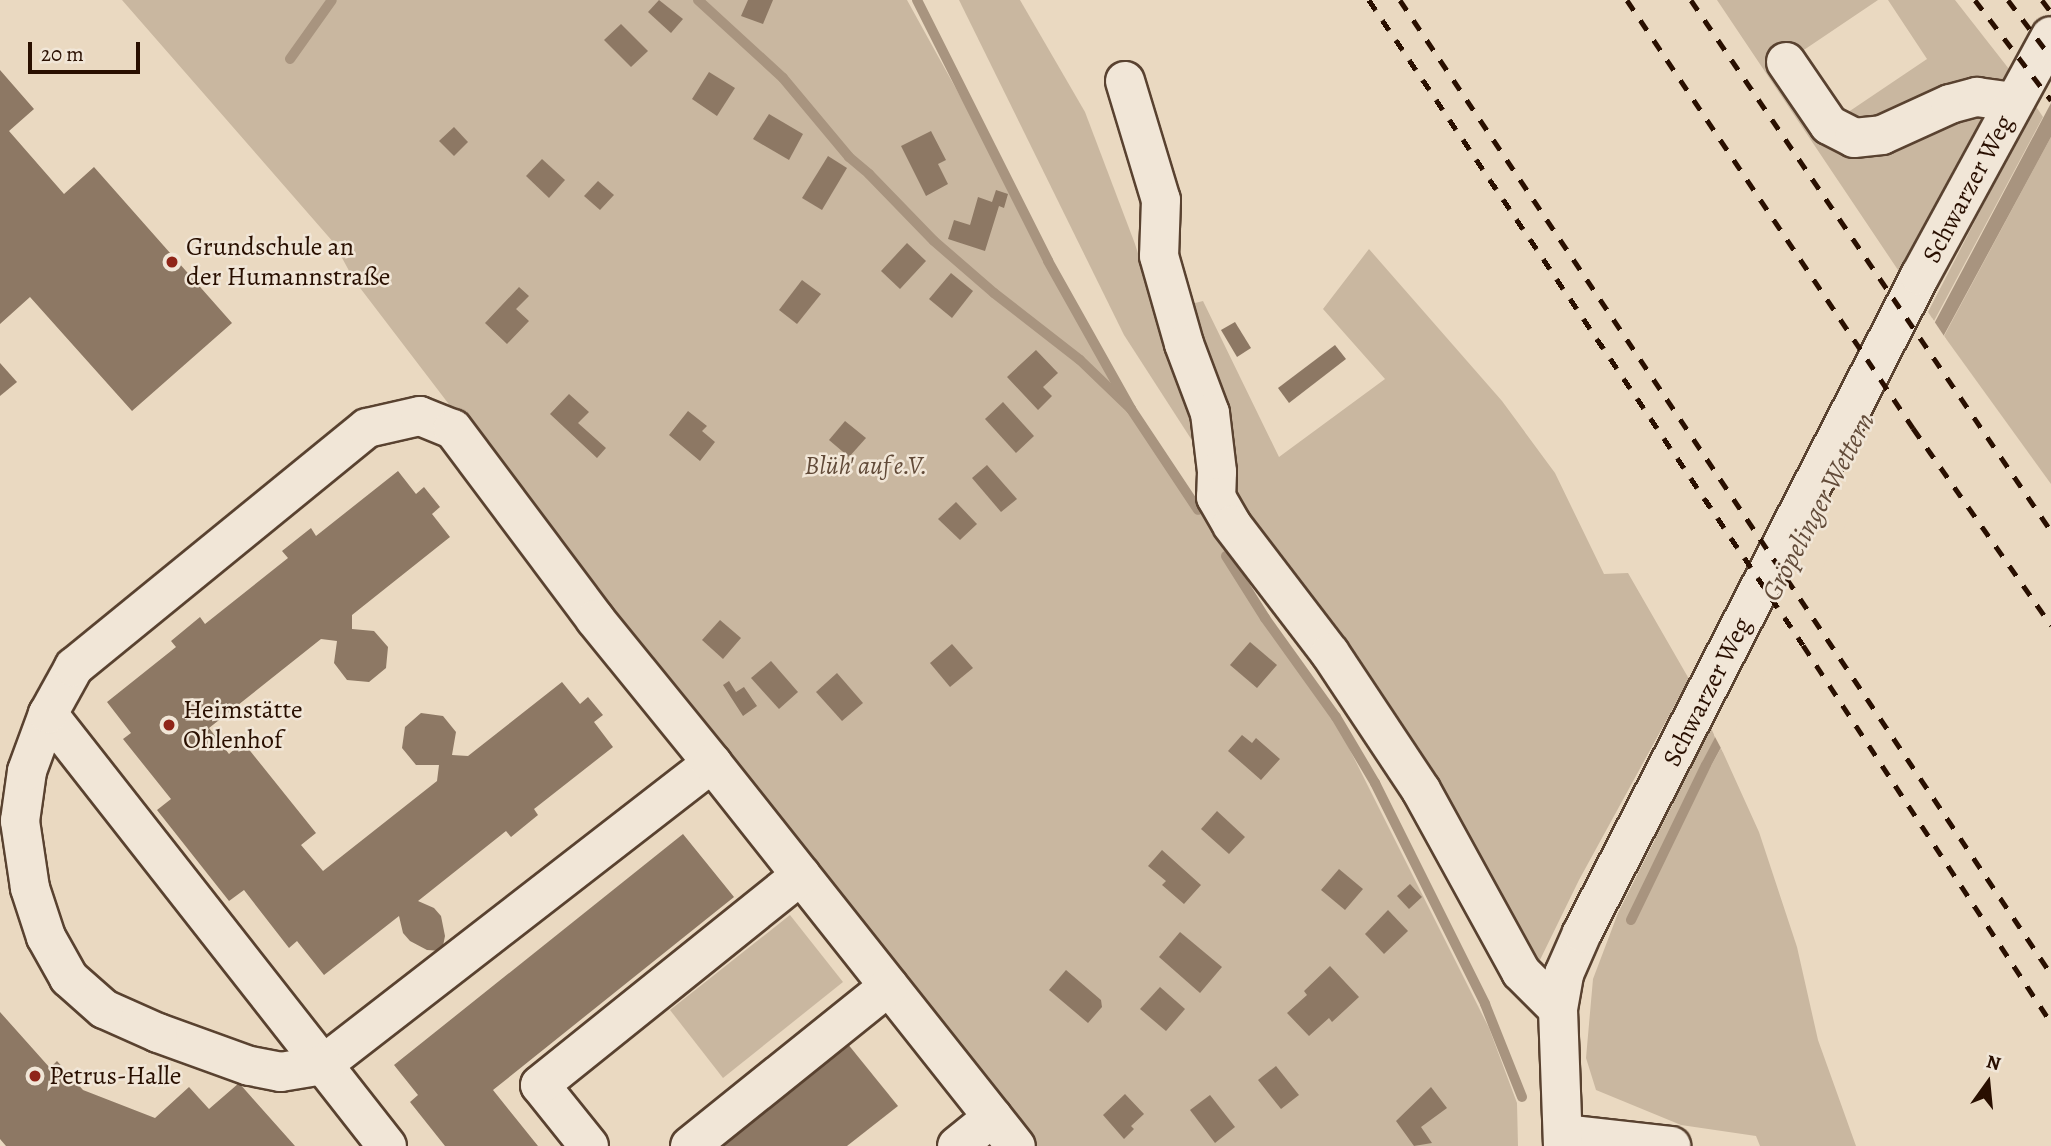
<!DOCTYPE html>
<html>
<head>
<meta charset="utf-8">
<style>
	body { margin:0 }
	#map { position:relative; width:2051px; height:1146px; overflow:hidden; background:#ead9c1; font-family:Alegreya,serif }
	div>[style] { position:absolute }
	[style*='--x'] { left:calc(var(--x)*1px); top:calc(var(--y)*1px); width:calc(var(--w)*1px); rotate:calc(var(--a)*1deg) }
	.green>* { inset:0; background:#c9b7a0 }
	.water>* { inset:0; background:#a8947f }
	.pier>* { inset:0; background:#ead9c1 }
	.stream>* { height:10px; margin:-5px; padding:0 5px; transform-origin:5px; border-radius:5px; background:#a8947f }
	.building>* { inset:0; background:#8d7864 }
	.roads { filter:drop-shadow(2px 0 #594230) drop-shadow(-2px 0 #594230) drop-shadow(0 2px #594230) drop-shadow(0 -2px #594230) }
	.minor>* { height:38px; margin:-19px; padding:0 19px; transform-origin:19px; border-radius:19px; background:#f1e6d7 }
	.rail>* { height:5px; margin-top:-2.5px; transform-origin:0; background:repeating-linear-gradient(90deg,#290f00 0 12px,transparent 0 24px) }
	.dots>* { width:19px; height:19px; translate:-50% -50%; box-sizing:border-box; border:4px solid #f1e6d7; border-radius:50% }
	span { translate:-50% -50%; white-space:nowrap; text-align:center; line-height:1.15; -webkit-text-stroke:5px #f1e6d7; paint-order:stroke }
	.street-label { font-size:26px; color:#290f00 }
	.poi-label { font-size:26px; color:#290f00 }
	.left { translate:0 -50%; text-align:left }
	.park-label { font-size:26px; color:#614a38; font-style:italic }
	.water-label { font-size:28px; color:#624b39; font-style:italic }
	.north { position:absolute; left:1953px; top:1048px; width:70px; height:70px; -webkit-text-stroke:5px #f1e6d7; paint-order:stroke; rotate:15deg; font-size:19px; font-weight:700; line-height:28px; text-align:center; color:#290f00 }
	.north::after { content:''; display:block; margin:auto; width:24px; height:32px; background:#290f00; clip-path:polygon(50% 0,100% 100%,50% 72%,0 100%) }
	.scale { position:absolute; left:28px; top:42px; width:112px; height:32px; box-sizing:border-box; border:4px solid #290f00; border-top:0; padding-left:9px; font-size:21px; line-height:24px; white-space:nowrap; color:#290f00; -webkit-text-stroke:5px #f1e6d7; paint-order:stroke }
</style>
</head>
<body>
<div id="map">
	<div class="green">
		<div style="clip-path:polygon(122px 0,907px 0,1133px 409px,1333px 716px,1489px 1028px,1517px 1103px,1518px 1146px,1032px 1146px,542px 526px,354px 280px,334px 243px)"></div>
		<div style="clip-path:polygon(959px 0,1020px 0,1085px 112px,1135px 244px,1204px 459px,1124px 335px)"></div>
		<div style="clip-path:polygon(1717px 0,1878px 0,1786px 62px,1829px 125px,1927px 59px,1888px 0,1955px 0,2009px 69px,1900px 273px)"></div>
		<div style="clip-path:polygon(2035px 105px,2043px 117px,1934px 321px,1928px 312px)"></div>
		<div style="clip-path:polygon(2051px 137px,2051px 484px,1944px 336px)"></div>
		<div style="clip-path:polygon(1369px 249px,1502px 401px,1555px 473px,1604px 574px,1628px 573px,1689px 679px,1579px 880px,1538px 964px,1413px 741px,1230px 496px,1235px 458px,1183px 306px,1203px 301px,1279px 457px,1385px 379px,1323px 309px)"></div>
		<div style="clip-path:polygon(1711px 728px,1716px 739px,1701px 764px,1711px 766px,1721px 748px,1759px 832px,1797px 947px,1818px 1040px,1856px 1146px,1760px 1146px,1756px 1136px,1681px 1125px,1596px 1090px,1586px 1058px,1593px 979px,1618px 913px)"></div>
		<div style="clip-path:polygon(790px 915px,843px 982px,723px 1078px,670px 1010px)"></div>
	</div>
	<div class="water">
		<div style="clip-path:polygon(2051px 103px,2051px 137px,1711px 766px,1700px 776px,1701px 764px)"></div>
	</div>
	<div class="pier">
		<div style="clip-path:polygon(1932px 318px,1946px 339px,1723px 752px,1714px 735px)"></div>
	</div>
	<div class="stream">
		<div style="--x:698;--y:0;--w:115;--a:42.5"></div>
		<div style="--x:783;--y:78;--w:103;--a:50.1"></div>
		<div style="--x:849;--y:157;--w:26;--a:40"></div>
		<div style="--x:869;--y:174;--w:93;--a:45.9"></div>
		<div style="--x:934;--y:241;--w:79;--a:40.9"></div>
		<div style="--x:994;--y:293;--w:109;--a:37.9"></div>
		<div style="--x:1080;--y:360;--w:71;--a:43.9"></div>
		<div style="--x:917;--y:0;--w:292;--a:63.3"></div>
		<div style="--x:1048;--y:261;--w:170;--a:60.7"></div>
		<div style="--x:1131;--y:409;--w:121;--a:56.4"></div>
		<div style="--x:290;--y:59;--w:72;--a:-54.6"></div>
		<div style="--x:1226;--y:556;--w:73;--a:57.8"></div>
		<div style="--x:1265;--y:618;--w:122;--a:54.4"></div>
		<div style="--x:1336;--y:717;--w:77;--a:59.4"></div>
		<div style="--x:1375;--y:783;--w:247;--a:63.5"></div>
		<div style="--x:1485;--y:1004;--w:100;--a:68.3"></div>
		<div style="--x:1631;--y:920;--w:172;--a:-64.2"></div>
	</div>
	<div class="building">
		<div style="clip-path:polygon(659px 0,683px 19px,671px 33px,648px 12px)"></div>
		<div style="clip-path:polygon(748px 0,773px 0,763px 24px,741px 16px)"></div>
		<div style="clip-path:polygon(621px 24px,648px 51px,631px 67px,604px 40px)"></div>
		<div style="clip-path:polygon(0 70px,34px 109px,9px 131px,64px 194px,94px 167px,232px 323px,132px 411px,30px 297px,0 324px)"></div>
		<div style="clip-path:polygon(709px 72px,735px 88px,717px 116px,692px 99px)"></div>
		<div style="clip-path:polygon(769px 114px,803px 134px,789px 160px,753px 139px)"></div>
		<div style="clip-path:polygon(454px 127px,468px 142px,454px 156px,439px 141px)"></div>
		<div style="clip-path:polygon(931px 131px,946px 160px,938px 164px,948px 184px,926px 196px,901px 146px)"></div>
		<div style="clip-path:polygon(828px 156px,847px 168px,822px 210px,802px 198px)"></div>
		<div style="clip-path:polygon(542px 159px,565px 180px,549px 198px,526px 176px)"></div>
		<div style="clip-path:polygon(598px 181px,614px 195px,600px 210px,584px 196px)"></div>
		<div style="clip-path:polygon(996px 190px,1008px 194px,1004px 208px,999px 206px,985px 251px,948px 239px,954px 220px,970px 225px,978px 197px,992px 202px)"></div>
		<div style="clip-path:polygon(907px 243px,926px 261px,900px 289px,881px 271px)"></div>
		<div style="clip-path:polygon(951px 273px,973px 291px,952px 318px,929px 299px)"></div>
		<div style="clip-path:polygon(802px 280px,821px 294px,797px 324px,779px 310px)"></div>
		<div style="clip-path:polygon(519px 287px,529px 296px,516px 309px,529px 321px,507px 344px,485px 323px)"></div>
		<div style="clip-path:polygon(1235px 322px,1251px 348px,1237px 357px,1221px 330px)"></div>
		<div style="clip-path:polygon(1335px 345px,1346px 359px,1289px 403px,1278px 388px)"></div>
		<div style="clip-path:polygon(1036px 350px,1058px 373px,1043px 387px,1052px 396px,1038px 410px,1007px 377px)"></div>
		<div style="clip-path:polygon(0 363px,17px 382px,0 396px)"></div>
		<div style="clip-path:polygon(569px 394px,589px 412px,578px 423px,606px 448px,597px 458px,550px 414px)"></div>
		<div style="clip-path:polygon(1003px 402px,1034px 436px,1016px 453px,985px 419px)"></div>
		<div style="clip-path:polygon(688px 411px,707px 426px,702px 431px,715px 442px,700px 461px,669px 435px)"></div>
		<div style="clip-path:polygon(845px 421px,866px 438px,849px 457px,829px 440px)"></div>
		<div style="clip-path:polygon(987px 465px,1017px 499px,1001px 512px,972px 478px)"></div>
		<div style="clip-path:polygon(398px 471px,416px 494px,424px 487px,440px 507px,432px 514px,450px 537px,352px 615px,352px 629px,374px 631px,388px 647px,386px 668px,369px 682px,347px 680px,334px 663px,337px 641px,321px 639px,209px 728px,229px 754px,243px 742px,316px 833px,301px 845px,323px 871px,437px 781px,439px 765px,416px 765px,402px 748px,405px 727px,421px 713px,443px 716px,456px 732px,452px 755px,468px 756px,562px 682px,580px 704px,588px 697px,603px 715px,594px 722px,613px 747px,534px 809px,538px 815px,511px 837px,506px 831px,418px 901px,434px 908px,441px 916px,445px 936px,442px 951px,427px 950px,410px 941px,403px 933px,399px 916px,324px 975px,297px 941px,289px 948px,244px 890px,229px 901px,157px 810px,171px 799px,123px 739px,131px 733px,107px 702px,176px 647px,171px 641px,200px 617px,205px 624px,288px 558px,282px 551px,311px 528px,316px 536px)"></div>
		<div style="clip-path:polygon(956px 502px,977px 524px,960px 540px,938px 519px)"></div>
		<div style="clip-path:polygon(720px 620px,741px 638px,723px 659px,702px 640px)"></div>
		<div style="clip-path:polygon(1250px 642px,1277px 665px,1257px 688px,1230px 665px)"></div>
		<div style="clip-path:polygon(952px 644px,973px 668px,950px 687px,930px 663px)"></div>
		<div style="clip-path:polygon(771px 661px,798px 692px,779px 709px,751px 678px)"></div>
		<div style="clip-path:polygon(837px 673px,863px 703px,842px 721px,816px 692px)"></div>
		<div style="clip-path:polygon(729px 681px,736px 692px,744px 687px,757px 706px,743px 716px,723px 685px)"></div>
		<div style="clip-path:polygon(1242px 735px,1252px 743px,1256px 738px,1280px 759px,1261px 780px,1228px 751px)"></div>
		<div style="clip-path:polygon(1217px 811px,1245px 837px,1229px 854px,1201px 829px)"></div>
		<div style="clip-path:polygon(683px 834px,734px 897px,493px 1090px,538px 1146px,445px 1146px,410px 1102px,418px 1095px,394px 1065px)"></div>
		<div style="clip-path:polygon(1162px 850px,1201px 885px,1184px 904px,1162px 885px,1166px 881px,1148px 866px)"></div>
		<div style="clip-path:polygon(1339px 869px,1363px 889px,1345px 910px,1321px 890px)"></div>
		<div style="clip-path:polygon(1410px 884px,1422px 897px,1409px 909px,1397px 896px)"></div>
		<div style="clip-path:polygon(1388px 910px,1408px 931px,1384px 954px,1365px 934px)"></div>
		<div style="clip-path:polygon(1180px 932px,1222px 967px,1200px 993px,1159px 957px)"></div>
		<div style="clip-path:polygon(1330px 966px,1359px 997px,1332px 1022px,1329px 1018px,1309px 1036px,1287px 1013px,1307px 995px,1304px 991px)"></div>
		<div style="clip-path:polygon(1066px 970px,1101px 1000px,1102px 1007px,1088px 1023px,1049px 990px)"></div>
		<div style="clip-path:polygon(1160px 987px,1185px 1009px,1166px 1031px,1140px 1009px)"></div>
		<div style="clip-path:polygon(0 1012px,50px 1068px,57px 1061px,83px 1090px,155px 1118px,189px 1087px,209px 1109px,239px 1083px,295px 1146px,6px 1146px,0 1139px)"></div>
		<div style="clip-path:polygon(847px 1043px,898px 1106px,847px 1146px,718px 1146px)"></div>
		<div style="clip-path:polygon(1276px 1066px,1299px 1095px,1281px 1109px,1258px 1080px)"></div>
		<div style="clip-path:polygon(1431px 1087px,1447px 1108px,1421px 1127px,1432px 1143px,1414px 1146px,1396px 1121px)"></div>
		<div style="clip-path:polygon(1125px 1094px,1144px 1114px,1131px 1126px,1134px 1129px,1124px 1139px,1103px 1115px)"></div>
		<div style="clip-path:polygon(1210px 1095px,1235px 1127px,1215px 1143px,1190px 1110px)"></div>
	</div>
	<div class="roads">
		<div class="minor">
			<div style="--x:1786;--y:62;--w:76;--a:55.7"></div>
			<div style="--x:1829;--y:125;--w:28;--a:27"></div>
			<div style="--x:1854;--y:138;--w:28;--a:-6"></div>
			<div style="--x:1882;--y:135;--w:75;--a:-24.5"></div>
			<div style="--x:1950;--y:104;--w:28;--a:-15"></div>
			<div style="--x:1977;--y:97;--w:37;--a:8"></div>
			<div style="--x:1125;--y:81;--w:124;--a:73.2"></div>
			<div style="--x:1161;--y:200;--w:56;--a:92"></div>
			<div style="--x:1159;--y:256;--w:91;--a:74.1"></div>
			<div style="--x:1184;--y:344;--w:74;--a:69.4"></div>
			<div style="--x:1210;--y:413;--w:59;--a:83.2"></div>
			<div style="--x:1217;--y:472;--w:25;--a:92"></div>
			<div style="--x:1216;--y:497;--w:32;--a:60"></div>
			<div style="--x:1232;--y:525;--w:161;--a:52.6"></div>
			<div style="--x:1330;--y:653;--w:164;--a:56.4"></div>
			<div style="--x:1421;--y:790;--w:208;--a:61.2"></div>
			<div style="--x:1521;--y:972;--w:52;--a:45"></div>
			<div style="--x:48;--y:714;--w:549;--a:51.88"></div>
			<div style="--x:712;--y:763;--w:492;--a:142.2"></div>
			<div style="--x:323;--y:1065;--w:43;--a:170.5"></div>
			<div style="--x:281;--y:1072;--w:33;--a:-169"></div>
			<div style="--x:249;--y:1066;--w:97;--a:-160.1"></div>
			<div style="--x:158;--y:1033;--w:59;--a:-156"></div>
			<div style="--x:104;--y:1009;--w:47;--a:-138.5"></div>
			<div style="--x:69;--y:978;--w:47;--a:-119.3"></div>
			<div style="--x:46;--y:937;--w:52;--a:-108.1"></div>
			<div style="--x:30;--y:888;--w:68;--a:-98.5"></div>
			<div style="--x:20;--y:821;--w:50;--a:-82"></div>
			<div style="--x:27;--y:771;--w:61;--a:-69.8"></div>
			<div style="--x:48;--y:714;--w:54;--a:-61"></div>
			<div style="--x:74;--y:667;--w:378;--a:-39.2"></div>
			<div style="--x:367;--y:428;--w:54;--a:-12.8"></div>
			<div style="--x:420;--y:416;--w:35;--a:22"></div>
			<div style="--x:453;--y:429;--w:237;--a:53.2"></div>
			<div style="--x:595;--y:619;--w:186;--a:50.9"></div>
			<div style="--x:712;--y:763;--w:489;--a:51.6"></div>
			<div style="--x:1564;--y:1134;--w:108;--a:6.4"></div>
			<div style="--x:589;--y:1146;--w:78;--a:-128.8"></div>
			<div style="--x:540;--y:1085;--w:335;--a:-38.8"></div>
			<div style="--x:690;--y:1146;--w:255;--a:-38.8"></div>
			<div style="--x:957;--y:1146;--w:46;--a:-38.9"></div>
			<div style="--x:1563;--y:1146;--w:137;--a:-92.1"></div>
			<div style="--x:1558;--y:1009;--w:36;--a:-80"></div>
			<div style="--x:1564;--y:974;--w:45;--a:-66.3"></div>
			<div style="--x:1582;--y:933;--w:739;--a:-62.78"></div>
			<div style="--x:1920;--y:276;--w:273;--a:-61.4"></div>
		</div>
	</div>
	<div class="rail">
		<div style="--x:1369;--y:0;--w:777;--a:56.06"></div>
		<div style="--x:1803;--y:645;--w:452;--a:56.7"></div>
		<div style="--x:1400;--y:0;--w:1172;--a:56.24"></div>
		<div style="--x:1627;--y:0;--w:515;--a:56.25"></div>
		<div style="--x:1913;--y:428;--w:241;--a:55"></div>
		<div style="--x:1691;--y:0;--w:642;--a:55.86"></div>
		<div style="--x:1975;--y:0;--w:126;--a:52.8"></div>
		<div style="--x:2008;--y:0;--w:71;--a:53"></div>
		<div style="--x:2042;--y:0;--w:15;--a:53"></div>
	</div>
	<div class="dots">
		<div style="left:172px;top:262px;background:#8f2418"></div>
		<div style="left:169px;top:725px;background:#8f2418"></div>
		<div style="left:35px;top:1076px;background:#8f2418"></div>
	</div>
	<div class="street-label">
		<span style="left:1968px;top:189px;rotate:-62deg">Schwarzer Weg</span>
		<span style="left:1707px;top:692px;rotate:-63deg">Schwarzer Weg</span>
	</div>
	<div class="poi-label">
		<span class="left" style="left:186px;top:262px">Grundschule an<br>der Humannstraße</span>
		<span class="left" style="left:183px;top:725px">Heimstätte<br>Ohlenhof</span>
		<span class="left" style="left:49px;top:1076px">Petrus-Halle</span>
	</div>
	<div class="park-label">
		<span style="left:866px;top:466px">Blüh' auf e.V.</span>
	</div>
	<div class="water-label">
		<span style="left:1818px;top:507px;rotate:-62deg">Gröpelinger Wettern</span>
	</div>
	<div class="north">N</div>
	<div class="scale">20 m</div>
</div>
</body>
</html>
